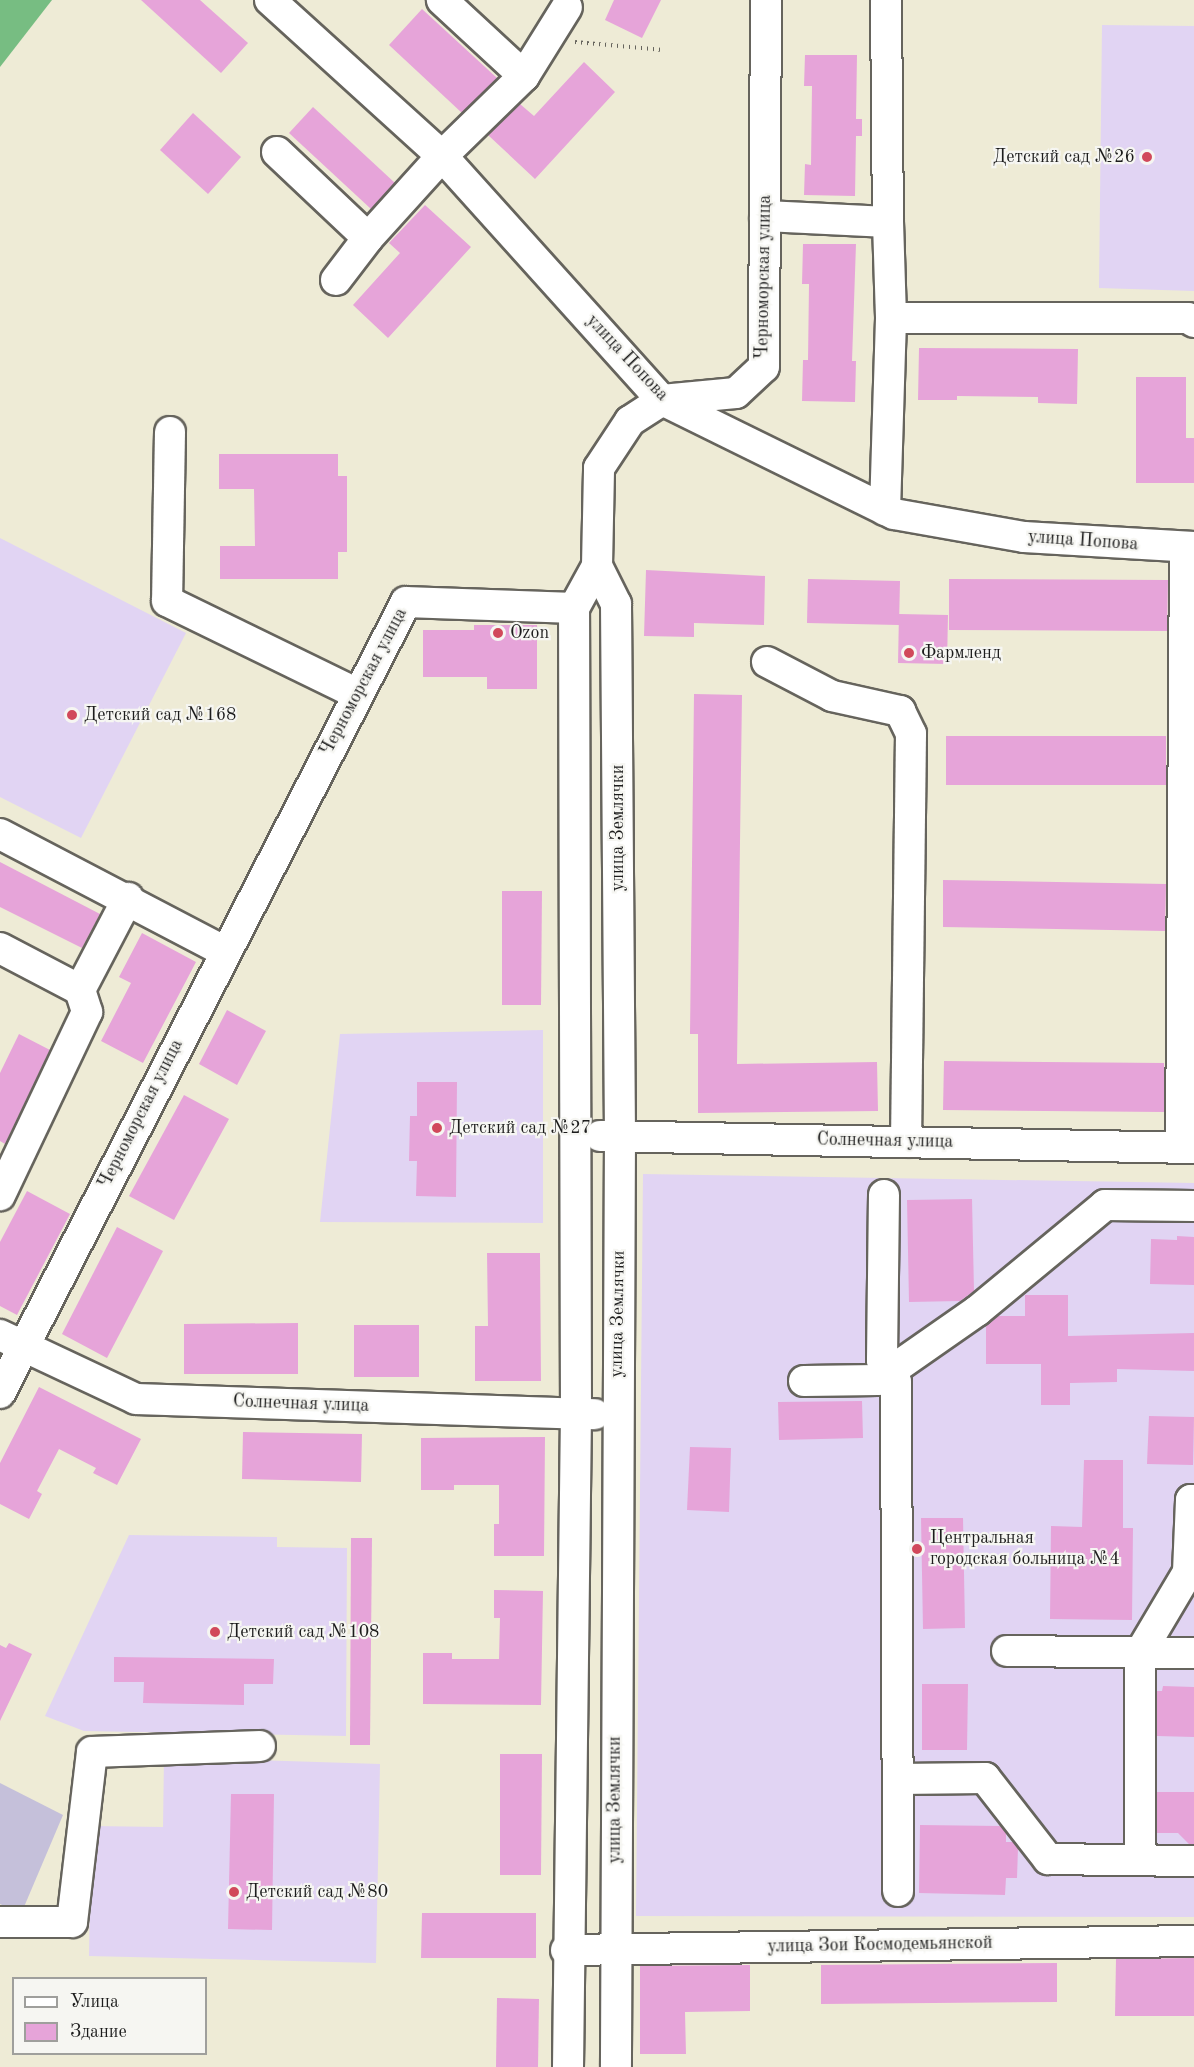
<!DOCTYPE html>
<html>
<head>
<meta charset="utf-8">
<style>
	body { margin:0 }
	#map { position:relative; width:1194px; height:2067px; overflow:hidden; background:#eeebd6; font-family:"Old Standard TT",serif }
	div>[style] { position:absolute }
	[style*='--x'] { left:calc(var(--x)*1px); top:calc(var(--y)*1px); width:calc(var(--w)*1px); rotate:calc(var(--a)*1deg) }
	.built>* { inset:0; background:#e1d4f3 }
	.industrial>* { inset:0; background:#c5c0da }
	.forest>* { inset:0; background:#77bd82 }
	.building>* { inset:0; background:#e6a4d9 }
	.path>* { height:4px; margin-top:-2px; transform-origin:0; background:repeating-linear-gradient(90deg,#66645d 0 1.5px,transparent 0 6px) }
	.roads { filter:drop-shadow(2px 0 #66645d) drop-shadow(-2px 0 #66645d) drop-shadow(0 2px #66645d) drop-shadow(0 -2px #66645d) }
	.minor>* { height:30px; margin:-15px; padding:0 15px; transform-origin:15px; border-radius:15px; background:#fff }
	.dots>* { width:16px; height:16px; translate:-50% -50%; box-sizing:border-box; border:3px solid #f6f6f2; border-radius:50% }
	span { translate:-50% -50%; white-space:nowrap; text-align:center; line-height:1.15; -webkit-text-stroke:4.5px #f6f6f2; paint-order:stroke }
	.poi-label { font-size:18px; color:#1c1c1c }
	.right { translate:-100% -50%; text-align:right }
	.left { translate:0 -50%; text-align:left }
	.street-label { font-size:18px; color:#1c1c1c }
	.legend { position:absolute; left:12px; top:1977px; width:195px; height:78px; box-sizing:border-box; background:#f6f6f2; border:2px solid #9f9f9c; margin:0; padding:8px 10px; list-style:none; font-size:18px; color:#1c1c1c }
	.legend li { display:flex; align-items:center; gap:12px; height:30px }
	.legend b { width:30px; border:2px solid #9f9f9c }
</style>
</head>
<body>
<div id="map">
	<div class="built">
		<div style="clip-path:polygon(1102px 25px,1194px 26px,1194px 291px,1099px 288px)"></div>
		<div style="clip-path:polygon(0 538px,186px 633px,81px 838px,0 797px)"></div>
		<div style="clip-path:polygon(543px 1030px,543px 1223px,320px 1222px,340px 1034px)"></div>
		<div style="clip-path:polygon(643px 1174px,1194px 1183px,1194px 1917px,636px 1916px)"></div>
		<div style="clip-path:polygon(129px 1535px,277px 1537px,277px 1547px,347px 1548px,346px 1736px,84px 1731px,45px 1716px)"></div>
		<div style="clip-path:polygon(164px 1757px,380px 1764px,376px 1963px,89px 1956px,91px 1826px,163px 1827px)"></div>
	</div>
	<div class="industrial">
		<div style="clip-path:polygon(0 1783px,63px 1815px,21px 1914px,0 1904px)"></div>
	</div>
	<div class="forest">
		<div style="clip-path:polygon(0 0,52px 0,0 67px)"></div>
	</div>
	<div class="building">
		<div style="clip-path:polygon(141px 0,200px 0,248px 43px,221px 73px)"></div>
		<div style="clip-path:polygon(614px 0,661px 0,642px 38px,605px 20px)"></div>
		<div style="clip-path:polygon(422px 9px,497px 78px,462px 113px,389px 45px)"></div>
		<div style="clip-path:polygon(805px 55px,857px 55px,856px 119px,862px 119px,862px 136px,856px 136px,855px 196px,804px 195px,805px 164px,811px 165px,812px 86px,804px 86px)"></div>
		<div style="clip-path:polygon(584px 62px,615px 92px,535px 179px,488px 135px,520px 104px,534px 116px)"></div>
		<div style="clip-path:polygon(313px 107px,395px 183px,371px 209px,289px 133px)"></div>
		<div style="clip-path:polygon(193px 113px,241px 157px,208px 194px,160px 150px)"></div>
		<div style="clip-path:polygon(425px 205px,471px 247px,388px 338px,353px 305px,400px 253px,389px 243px)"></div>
		<div style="clip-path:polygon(803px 244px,856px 244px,852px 361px,856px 361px,855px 402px,802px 401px,803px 360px,808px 360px,809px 284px,802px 284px)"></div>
		<div style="clip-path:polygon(919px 348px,1078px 349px,1077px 404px,1038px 403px,1038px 397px,957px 396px,957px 400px,918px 400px)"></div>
		<div style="clip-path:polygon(1136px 377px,1186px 377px,1186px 438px,1194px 438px,1194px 483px,1136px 483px)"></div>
		<div style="clip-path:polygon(219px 454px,338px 454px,338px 476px,347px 476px,347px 552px,338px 552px,338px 579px,220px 579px,220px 546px,255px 546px,254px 489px,219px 489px)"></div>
		<div style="clip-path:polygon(646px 570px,765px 576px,764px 625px,694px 623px,694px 637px,644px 636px)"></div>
		<div style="clip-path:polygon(808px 579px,900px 581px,899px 625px,807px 623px)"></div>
		<div style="clip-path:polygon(949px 579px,1168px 580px,1167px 631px,949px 630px)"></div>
		<div style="clip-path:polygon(899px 614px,948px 615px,947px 664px,898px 663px)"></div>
		<div style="clip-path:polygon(474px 625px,537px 625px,537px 689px,487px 689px,487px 677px,423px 677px,423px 630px,474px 630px)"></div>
		<div style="clip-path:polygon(694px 694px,742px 695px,737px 1064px,877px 1062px,878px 1111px,698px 1113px,698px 1034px,690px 1034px)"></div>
		<div style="clip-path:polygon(946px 736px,1166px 736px,1166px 785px,946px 785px)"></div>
		<div style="clip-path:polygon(0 862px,100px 914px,82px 948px,0 907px)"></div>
		<div style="clip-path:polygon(943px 880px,1166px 884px,1165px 931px,943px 927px)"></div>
		<div style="clip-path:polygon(502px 891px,542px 891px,541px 1005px,502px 1005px)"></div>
		<div style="clip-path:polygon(142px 933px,196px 962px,143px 1063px,101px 1041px,131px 983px,119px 977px)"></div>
		<div style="clip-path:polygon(227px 1010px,266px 1031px,237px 1085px,199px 1064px)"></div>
		<div style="clip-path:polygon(19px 1034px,50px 1050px,5px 1144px,0 1141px,0 1073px)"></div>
		<div style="clip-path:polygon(944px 1061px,1164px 1063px,1164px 1112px,943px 1110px)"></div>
		<div style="clip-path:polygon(417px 1082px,457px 1082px,456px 1197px,416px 1196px,417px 1161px,409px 1161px,410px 1116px,417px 1116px)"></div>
		<div style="clip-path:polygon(184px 1095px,229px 1119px,174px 1220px,129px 1196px)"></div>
		<div style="clip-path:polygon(27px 1191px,70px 1214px,17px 1315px,0 1306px,0 1242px)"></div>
		<div style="clip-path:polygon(972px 1199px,974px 1291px,960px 1301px,909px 1302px,907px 1200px)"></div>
		<div style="clip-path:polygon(117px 1227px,163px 1251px,107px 1358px,62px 1334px)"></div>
		<div style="clip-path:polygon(1177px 1236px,1194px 1237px,1194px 1285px,1150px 1284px,1151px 1239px,1177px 1240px)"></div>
		<div style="clip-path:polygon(487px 1253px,540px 1253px,541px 1381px,475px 1381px,475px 1326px,488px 1326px)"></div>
		<div style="clip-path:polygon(1025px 1295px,1068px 1295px,1068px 1336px,1194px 1333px,1194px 1371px,1117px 1369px,1117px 1382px,1070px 1383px,1070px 1405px,1041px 1405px,1041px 1364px,986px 1364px,986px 1326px,998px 1316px,1025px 1316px)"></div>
		<div style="clip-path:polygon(298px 1323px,298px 1374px,184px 1374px,184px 1324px)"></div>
		<div style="clip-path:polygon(354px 1325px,419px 1325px,419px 1377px,354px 1377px)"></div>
		<div style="clip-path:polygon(39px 1387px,141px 1439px,117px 1485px,93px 1473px,96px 1468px,59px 1449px,37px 1491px,42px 1494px,29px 1519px,0 1504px,0 1463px)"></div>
		<div style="clip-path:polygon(862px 1401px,863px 1438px,779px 1440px,778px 1402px)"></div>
		<div style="clip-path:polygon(1149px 1416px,1194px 1417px,1193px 1465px,1147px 1464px)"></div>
		<div style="clip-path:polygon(243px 1432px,362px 1434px,361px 1482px,242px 1479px)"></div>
		<div style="clip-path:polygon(545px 1437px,544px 1556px,494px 1556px,494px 1524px,499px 1524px,499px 1485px,454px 1485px,454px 1490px,421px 1490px,421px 1438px)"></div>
		<div style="clip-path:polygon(690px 1447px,731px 1448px,729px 1512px,687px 1510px)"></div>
		<div style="clip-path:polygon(1084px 1460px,1123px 1460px,1123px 1528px,1133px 1528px,1132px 1620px,1050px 1619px,1051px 1526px,1082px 1527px)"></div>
		<div style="clip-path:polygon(921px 1518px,963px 1518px,965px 1628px,923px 1629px)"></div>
		<div style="clip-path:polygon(351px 1538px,372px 1538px,370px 1745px,350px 1745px)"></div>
		<div style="clip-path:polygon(494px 1590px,543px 1591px,541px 1705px,423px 1704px,423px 1653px,452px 1653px,452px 1659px,499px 1659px,500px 1618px,494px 1618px)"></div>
		<div style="clip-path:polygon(9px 1643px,32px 1654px,0 1721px,0 1645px,6px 1648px)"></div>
		<div style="clip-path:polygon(114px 1657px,274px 1659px,273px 1684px,244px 1684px,244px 1705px,143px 1703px,144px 1682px,114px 1682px)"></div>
		<div style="clip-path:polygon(922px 1684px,968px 1684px,967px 1750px,922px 1750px)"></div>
		<div style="clip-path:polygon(1163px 1686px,1194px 1687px,1194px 1737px,1157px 1736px,1157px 1691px,1162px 1691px)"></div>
		<div style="clip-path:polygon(500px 1754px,542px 1754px,541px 1875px,500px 1875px)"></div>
		<div style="clip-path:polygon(1157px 1792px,1194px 1792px,1194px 1844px,1189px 1844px,1178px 1833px,1157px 1833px)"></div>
		<div style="clip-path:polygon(231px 1794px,274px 1794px,272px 1930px,228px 1929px)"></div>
		<div style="clip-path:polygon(920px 1825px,1000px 1826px,1006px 1833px,1006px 1842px,1013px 1842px,1018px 1848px,1017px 1878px,1006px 1878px,1005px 1895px,919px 1893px)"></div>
		<div style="clip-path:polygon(422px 1913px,536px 1913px,536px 1958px,421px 1958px)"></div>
		<div style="clip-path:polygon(1194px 1958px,1194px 2016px,1115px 2016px,1116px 1959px)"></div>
		<div style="clip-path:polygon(1057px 1963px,1057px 2002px,821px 2004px,821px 1965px)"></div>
		<div style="clip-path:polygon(750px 1965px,750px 2011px,685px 2012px,686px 2054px,640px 2054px,640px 1966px)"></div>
		<div style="clip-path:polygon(497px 1998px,539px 1999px,538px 2067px,496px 2067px)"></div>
	</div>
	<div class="path">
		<div style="--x:575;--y:42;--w:89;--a:5.1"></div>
	</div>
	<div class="roads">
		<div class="minor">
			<div style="--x:270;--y:0;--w:232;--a:42.2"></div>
			<div style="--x:442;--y:156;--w:329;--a:48"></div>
			<div style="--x:662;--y:400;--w:258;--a:26.2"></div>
			<div style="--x:894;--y:514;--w:132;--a:10"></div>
			<div style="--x:1024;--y:537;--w:170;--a:3.4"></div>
			<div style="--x:886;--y:0;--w:222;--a:89.5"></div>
			<div style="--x:524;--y:76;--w:81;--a:-58.1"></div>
			<div style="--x:277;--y:152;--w:125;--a:43.4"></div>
			<div style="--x:368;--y:238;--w:110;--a:-47.9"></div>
			<div style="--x:442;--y:156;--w:115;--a:-44.3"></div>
			<div style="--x:524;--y:76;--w:112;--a:-137.2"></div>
			<div style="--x:765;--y:216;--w:123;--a:2.8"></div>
			<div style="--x:888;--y:222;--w:96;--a:88.2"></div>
			<div style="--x:891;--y:318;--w:297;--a:0"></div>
			<div style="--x:1188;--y:318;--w:7;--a:34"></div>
			<div style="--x:336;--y:280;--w:53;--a:-52.7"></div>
			<div style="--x:170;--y:432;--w:169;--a:91"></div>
			<div style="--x:167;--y:601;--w:212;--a:26"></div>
			<div style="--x:885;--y:510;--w:192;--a:-88.2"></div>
			<div style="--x:597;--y:566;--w:42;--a:63.4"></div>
			<div style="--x:616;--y:604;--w:532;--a:89.57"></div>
			<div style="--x:620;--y:1136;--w:931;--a:90.25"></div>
			<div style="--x:767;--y:662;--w:73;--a:27.6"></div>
			<div style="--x:832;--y:696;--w:70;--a:12.4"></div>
			<div style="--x:900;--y:711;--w:25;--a:64"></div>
			<div style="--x:911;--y:734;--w:408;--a:90.7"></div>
			<div style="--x:0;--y:834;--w:253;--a:27.6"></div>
			<div style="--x:0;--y:948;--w:90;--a:27.7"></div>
			<div style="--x:80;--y:990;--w:23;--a:72"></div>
			<div style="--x:87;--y:1012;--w:203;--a:115.4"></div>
			<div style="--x:80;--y:990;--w:104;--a:-62.4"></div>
			<div style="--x:600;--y:1136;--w:594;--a:1.16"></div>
			<div style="--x:1181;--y:1147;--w:600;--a:-89.62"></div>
			<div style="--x:884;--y:1195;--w:165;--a:90.7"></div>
			<div style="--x:882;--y:1360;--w:26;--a:58"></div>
			<div style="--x:896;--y:1382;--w:509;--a:89.77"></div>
			<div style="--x:0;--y:1335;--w:150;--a:25.2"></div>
			<div style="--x:136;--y:1399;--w:459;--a:1.9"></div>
			<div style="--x:804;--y:1381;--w:74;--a:-0.8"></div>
			<div style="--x:878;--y:1380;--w:121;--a:-34.9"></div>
			<div style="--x:977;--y:1311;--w:166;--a:-39.6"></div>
			<div style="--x:1105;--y:1205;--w:89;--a:0.6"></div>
			<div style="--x:0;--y:1393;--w:889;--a:-62.83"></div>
			<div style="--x:406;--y:602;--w:168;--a:2"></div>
			<div style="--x:1007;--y:1651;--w:187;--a:0.6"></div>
			<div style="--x:898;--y:1779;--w:87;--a:-0.7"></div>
			<div style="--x:985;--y:1778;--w:103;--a:52.1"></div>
			<div style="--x:1048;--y:1859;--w:146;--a:0.8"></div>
			<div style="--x:1140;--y:1860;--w:207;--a:-90"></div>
			<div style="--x:1140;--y:1653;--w:94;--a:-59.3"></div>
			<div style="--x:1188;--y:1572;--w:72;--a:-87.6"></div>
			<div style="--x:1191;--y:1500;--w:3;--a:0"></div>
			<div style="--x:0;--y:1922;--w:72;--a:0"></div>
			<div style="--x:72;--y:1922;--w:171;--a:-83.3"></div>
			<div style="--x:92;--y:1752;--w:168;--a:-2"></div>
			<div style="--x:566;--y:1950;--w:628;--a:-0.82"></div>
			<div style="--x:568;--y:2067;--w:654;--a:-89.3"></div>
			<div style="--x:576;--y:1413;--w:805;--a:-90.14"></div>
			<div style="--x:574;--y:608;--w:48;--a:-61.3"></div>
			<div style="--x:597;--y:566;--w:98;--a:-88.8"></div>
			<div style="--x:599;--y:468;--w:56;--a:-56.6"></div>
			<div style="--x:630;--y:421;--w:38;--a:-33"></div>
			<div style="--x:662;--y:400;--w:74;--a:-5.4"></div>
			<div style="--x:736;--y:393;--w:38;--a:-43"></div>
			<div style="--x:764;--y:367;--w:367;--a:-89.7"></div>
		</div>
	</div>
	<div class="dots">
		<div style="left:1147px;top:157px;background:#d1495b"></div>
		<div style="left:498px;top:633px;background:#d1495b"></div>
		<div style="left:909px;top:653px;background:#d1495b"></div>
		<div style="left:72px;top:715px;background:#d1495b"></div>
		<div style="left:437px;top:1128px;background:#d1495b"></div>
		<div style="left:917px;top:1549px;background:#d1495b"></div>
		<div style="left:215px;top:1632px;background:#d1495b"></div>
		<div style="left:234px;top:1892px;background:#d1495b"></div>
	</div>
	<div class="poi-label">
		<span class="right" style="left:1135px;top:157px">Детский сад №26</span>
		<span class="left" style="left:510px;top:633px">Ozon</span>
		<span class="left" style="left:921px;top:653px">Фармленд</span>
		<span class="left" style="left:84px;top:715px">Детский сад №168</span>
		<span class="left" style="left:449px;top:1128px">Детский сад №27</span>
		<span class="left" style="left:930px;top:1549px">Центральная<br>городская больница №4</span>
		<span class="left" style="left:227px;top:1632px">Детский сад №108</span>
		<span class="left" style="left:246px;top:1892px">Детский сад №80</span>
	</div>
	<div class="street-label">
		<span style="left:764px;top:277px;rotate:-89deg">Черноморская улица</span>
		<span style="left:627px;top:358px;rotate:47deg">улица Попова</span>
		<span style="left:1083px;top:541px;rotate:4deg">улица Попова</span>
		<span style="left:364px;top:682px;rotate:-62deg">Черноморская улица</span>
		<span style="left:618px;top:828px;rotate:-90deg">улица Землячки</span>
		<span style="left:141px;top:1114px;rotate:-63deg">Черноморская улица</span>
		<span style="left:885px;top:1141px;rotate:1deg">Солнечная улица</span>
		<span style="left:618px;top:1314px;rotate:-89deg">улица Землячки</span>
		<span style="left:301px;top:1404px;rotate:2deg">Солнечная улица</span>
		<span style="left:615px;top:1800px;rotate:-90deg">улица Землячки</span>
		<span style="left:880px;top:1945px;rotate:-1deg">улица Зои Космодемьянской</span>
	</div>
	<ul class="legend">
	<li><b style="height:8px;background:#fff"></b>Улица</li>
	<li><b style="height:16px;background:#e6a4d9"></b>Здание</li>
	</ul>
</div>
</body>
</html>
